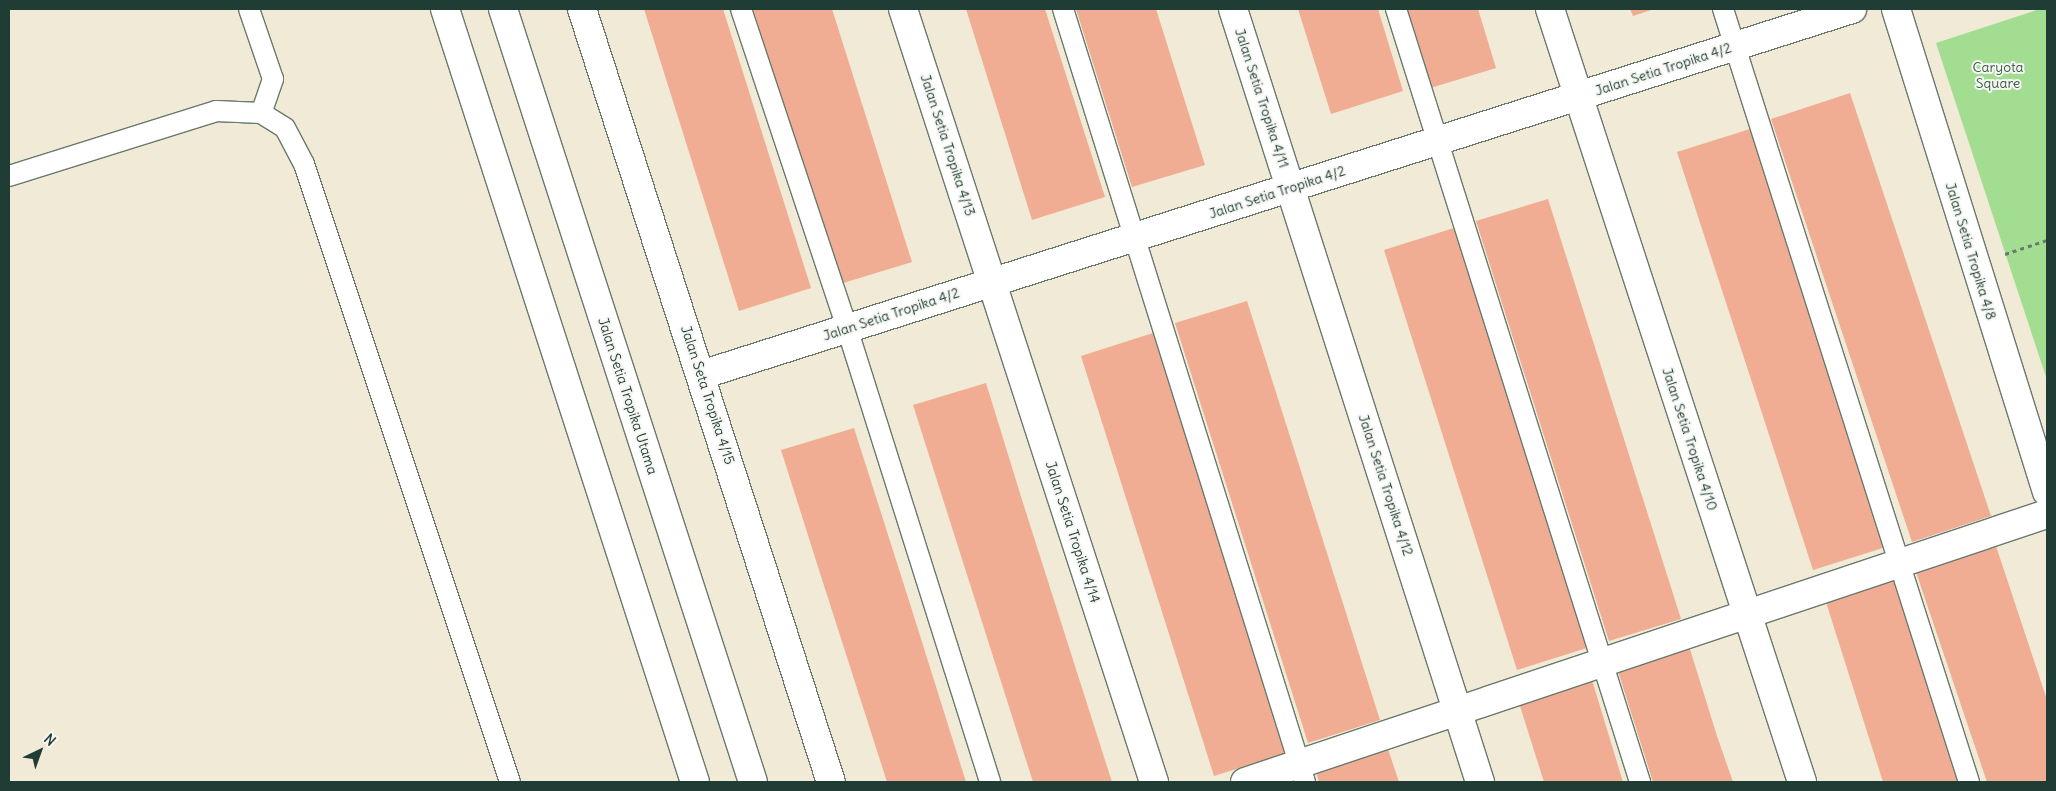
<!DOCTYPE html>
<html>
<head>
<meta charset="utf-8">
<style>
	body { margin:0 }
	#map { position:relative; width:2056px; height:791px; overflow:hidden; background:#f1ead6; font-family:Delius,sans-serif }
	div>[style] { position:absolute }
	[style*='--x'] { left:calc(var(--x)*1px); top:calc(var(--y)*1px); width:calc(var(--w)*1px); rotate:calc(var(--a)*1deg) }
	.green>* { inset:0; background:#a2dd91 }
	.building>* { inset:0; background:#f0ad93 }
	.path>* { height:3px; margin-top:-1.5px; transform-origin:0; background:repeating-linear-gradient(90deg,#687a6d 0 4px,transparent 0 8px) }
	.roads { filter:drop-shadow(1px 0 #687a6d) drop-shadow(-1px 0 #687a6d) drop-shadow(0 1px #687a6d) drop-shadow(0 -1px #687a6d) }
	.lane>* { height:20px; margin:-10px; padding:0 10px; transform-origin:10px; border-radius:10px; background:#fff }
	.street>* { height:28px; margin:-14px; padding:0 14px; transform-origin:14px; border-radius:14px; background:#fff }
	.secondary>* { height:28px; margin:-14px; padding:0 14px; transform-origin:14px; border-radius:14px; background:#fff }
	span { translate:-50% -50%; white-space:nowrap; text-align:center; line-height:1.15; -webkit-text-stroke:4px #f6f6f2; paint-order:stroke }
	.park-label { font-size:14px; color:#395d47 }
	.street-label { font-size:14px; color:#1f3d34 }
	.frame { position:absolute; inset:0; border:10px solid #1f3d34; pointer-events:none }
	.north { position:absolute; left:15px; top:726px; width:50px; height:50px; -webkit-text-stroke:4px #f6f6f2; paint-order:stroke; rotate:42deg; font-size:14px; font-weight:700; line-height:20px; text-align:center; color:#1f3d34 }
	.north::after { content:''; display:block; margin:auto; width:18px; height:22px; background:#1f3d34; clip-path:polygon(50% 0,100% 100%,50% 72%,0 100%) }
</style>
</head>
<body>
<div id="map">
	<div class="green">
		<div style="clip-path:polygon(2040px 9px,2047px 9px,2047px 380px,1936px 43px)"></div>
	</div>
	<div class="building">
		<div style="clip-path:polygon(644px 9px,723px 9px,811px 288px,739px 311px)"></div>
		<div style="clip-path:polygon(753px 9px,832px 9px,912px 262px,840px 284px)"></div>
		<div style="clip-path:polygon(966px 9px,1045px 9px,1105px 197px,1032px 220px)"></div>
		<div style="clip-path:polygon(1076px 9px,1156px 9px,1205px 165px,1132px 187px)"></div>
		<div style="clip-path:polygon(1298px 9px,1378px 9px,1403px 91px,1331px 114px)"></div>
		<div style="clip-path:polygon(1398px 9px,1478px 9px,1496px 68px,1424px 90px)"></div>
		<div style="clip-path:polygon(1630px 9px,1654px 9px,1633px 16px)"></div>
		<div style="clip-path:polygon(1850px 93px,1991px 516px,1912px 542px,1771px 119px)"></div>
		<div style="clip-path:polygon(1750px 129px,1886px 547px,1813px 570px,1677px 152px)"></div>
		<div style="clip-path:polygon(1548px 199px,1681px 619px,1609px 641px,1476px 221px)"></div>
		<div style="clip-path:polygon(1457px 227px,1590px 647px,1517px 670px,1384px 250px)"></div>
		<div style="clip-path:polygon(1247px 301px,1380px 720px,1308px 743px,1175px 323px)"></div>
		<div style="clip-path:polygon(1153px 333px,1287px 753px,1214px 776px,1081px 356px)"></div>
		<div style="clip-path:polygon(986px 383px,1023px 503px,1112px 782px,1033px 782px,1018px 735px,913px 405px)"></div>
		<div style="clip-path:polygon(854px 428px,911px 607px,966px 782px,887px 782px,819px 570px,781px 450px)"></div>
		<div style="clip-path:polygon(1995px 543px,2047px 700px,2047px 782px,1987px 782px,1915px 569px)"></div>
		<div style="clip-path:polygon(1897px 577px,1962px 782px,1883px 782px,1844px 659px,1825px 599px)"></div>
		<div style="clip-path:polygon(1689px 646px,1717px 736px,1733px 782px,1653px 782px,1617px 668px)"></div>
		<div style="clip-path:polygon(1592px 680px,1623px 782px,1544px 782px,1519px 703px)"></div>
		<div style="clip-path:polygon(1388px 749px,1399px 782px,1319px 782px,1316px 771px)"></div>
	</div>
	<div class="path">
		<div style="--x:2005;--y:254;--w:44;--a:-18.4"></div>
	</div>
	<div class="roads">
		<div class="lane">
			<div style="--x:249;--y:9;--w:74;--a:71.1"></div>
			<div style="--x:273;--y:79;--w:36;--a:109"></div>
			<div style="--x:741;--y:9;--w:336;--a:71.6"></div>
			<div style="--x:847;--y:328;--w:476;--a:72.5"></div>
			<div style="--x:1063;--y:9;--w:810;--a:72.62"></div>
			<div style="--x:1396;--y:9;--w:811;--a:72.48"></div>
			<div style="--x:1723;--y:9;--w:811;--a:72.35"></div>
			<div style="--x:9;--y:176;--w:217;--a:-17.4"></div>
			<div style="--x:216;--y:111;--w:45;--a:2.5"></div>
			<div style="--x:261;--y:113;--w:28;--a:32"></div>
			<div style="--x:285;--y:128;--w:41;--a:62.2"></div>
			<div style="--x:304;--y:164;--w:651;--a:71.57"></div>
		</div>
		<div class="street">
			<div style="--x:582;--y:9;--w:812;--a:72.15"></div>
			<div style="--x:903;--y:9;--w:813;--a:72.01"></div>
			<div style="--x:1233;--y:9;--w:812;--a:72.28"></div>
			<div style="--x:1550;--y:9;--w:813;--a:71.94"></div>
			<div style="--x:1896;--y:9;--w:506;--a:72.64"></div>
			<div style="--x:701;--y:375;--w:1208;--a:-17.64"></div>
			<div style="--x:1245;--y:782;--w:846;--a:-18.48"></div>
		</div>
		<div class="secondary">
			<div style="--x:445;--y:9;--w:812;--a:72.08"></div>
			<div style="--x:503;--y:9;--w:812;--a:72.08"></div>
		</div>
	</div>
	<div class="park-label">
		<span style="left:1998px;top:75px">Caryota<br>Square</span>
	</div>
	<div class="street-label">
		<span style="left:1663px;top:69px;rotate:-18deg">Jalan Setia Tropika 4/2</span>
		<span style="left:1262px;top:98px;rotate:72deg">Jalan Setia Tropika 4/11</span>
		<span style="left:948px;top:145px;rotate:72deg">Jalan Setia Tropika 4/13</span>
		<span style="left:1277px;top:192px;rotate:-18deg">Jalan Setia Tropika 4/2</span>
		<span style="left:1971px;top:251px;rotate:73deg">Jalan Setia Tropika 4/8</span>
		<span style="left:891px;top:314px;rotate:-18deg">Jalan Setia Tropika 4/2</span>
		<span style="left:708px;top:395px;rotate:72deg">Jalan Seta Tropika 4/15</span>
		<span style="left:628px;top:396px;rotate:72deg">Jalan Setia Tropika Utama</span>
		<span style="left:1690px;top:439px;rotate:72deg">Jalan Setia Tropika 4/10</span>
		<span style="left:1386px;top:485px;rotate:72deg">Jalan Setia Tropika 4/12</span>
		<span style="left:1073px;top:532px;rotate:72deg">Jalan Setia Tropika 4/14</span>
	</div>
	<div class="frame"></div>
	<div class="north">N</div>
</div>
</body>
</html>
